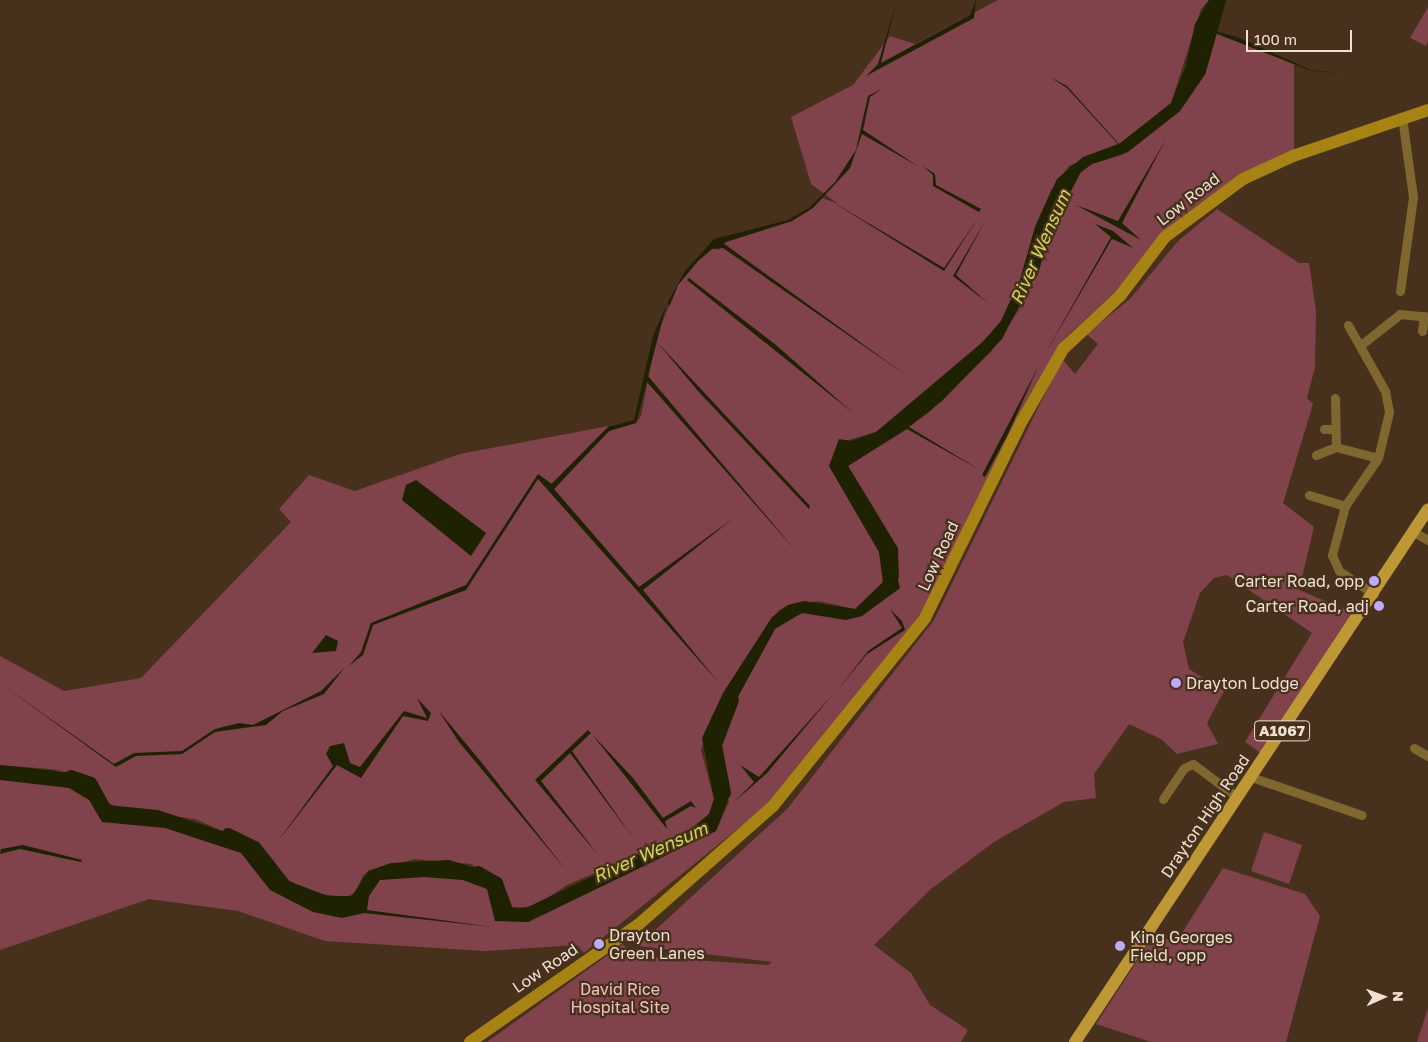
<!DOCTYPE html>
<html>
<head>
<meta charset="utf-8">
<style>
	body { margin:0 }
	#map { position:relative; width:1428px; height:1042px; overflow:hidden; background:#48311c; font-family:"Golos Text",sans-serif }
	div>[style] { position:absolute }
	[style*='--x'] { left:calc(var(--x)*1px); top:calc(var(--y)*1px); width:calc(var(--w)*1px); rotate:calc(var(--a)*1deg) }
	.green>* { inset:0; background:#80424b }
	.water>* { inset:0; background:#1f2103 }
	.river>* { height:12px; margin:-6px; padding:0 6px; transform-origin:6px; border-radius:6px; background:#1f2103 }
	.street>* { height:9px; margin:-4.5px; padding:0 4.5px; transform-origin:4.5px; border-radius:4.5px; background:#7f682f }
	.secondary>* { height:12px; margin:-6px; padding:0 6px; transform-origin:6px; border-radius:6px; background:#a78214 }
	.primary>* { height:12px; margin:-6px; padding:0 6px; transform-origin:6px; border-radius:6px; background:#be9835 }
	.dots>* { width:14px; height:14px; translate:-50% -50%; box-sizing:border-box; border:2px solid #48311c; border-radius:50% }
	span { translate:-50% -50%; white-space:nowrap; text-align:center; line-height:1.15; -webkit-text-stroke:4.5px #48311c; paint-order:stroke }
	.shield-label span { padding:1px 4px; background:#48311c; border:1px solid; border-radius:4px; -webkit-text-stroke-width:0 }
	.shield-label { font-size:15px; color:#f0e1d5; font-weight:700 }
	.street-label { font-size:16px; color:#f0e1d5 }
	.poi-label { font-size:16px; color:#f0e1d5 }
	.right { translate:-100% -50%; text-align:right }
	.left { translate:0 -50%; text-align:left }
	.park-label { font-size:16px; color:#f4c0c6 }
	.water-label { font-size:18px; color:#ced656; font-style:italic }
	.north { position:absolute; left:1358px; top:972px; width:50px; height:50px; -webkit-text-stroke:4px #48311c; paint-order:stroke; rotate:88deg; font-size:14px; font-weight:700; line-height:20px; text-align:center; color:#f0e1d5 }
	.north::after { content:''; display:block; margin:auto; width:18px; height:22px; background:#f0e1d5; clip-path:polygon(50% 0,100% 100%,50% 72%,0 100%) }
	.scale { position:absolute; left:1246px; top:30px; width:106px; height:22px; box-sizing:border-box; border:2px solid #f0e1d5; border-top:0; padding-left:6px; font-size:15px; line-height:18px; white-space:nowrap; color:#f0e1d5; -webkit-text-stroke:4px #48311c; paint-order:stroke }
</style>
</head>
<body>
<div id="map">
	<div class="green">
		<div style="clip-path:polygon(evenodd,998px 0,1209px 0,1201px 9px,1171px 103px,1124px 142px,1069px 166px,1051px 190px,1035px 227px,1020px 280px,1001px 321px,965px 361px,876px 432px,845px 441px,829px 466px,879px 552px,884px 577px,880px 588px,855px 609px,819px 601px,788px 605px,778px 611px,712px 716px,701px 750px,714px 799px,709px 814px,681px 836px,567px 885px,537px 905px,513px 909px,503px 899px,503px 904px,528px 922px,716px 831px,729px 802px,711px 746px,775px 629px,794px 615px,814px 611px,834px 618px,881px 601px,899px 589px,895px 559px,852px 487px,848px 466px,927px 414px,991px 352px,1022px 305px,1036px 273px,1046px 227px,1070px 180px,1092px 164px,1122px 155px,1180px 111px,1195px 78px,1207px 29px,1294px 64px,1294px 153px,1234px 179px,1185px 214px,1150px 247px,1118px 290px,1066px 337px,1028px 400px,937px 590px,904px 638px,765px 807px,584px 953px,577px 945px,486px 951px,325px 941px,238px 911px,149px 899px,0 950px,0 775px,62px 770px,0 765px,0 656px,64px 691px,141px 678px,291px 522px,279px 509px,309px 475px,355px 491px,460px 454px,609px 426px,547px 488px,554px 489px,609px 431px,636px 423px,641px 416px,656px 337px,678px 285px,698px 261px,713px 248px,719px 250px,728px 240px,792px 221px,822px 198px,837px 203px,811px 184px,791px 117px,853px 85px,890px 36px,915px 44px,998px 0,101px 800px,125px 810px,195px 819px,241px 839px,104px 808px,101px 800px,998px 0,414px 859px,471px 864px,489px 876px,388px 872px,339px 908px,282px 882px,277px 874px,313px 893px,346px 897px,356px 892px,363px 875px,414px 859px)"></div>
		<div style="clip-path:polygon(1428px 7px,1428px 41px,1426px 46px,1410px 38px)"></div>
		<div style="clip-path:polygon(1217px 209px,1299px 263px,1309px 263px,1316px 311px,1315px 367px,1307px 398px,1313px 404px,1283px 503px,1314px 527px,1299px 590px,1356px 614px,1262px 754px,1245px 742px,1312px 633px,1227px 575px,1214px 578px,1200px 593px,1183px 642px,1189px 669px,1224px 691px,1207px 723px,1218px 744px,1177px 754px,1161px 739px,1129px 724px,1094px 774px,1096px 798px,1064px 802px,994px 842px,931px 889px,874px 945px,911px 973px,930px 1005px,968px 1030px,961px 1042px,487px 1042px,623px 944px,631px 956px,768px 965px,772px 962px,638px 946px,788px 808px,934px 620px,1062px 359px,1075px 374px,1098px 344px,1086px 334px,1130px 299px,1178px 241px)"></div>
		<div style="clip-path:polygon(1264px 832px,1302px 845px,1289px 884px,1251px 871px)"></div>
		<div style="clip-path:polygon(1223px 868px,1305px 894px,1320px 916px,1286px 1042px,1151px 1042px,1096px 1024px,1156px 932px,1175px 944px)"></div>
		<div style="clip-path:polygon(1428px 1008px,1428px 1042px,1417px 1042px)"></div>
	</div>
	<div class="water">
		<div style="clip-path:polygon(897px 0,881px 63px,970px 15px,976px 0,974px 18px,866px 76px,878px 64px)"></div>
		<div style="clip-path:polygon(1209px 0,1222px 0,1211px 14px,1208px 29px,1237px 37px,1313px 71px,1342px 73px,1309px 70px,1207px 30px,1195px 78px,1180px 111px,1128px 152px,1092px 164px,1070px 180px,1046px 227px,1036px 273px,1002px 339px,942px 401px,909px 427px,980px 470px,907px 429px,848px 466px,852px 487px,890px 545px,900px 588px,862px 616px,846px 620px,802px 613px,775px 629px,711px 746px,729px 797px,716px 831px,528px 922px,495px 921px,487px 889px,463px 880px,424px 877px,380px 880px,369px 896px,367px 910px,493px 927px,364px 913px,342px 918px,313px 912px,270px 890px,241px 853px,165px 828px,102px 822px,89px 800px,69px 788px,0 780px,0 765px,75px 773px,107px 805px,158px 810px,240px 837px,283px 879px,328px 896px,352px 896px,368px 871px,391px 863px,449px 860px,482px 870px,495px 881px,509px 907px,526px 908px,695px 827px,709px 814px,714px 799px,702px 738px,723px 693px,772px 617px,788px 605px,804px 601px,855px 609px,883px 582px,879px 552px,829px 466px,839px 439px,851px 441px,876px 432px,985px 340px,1001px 321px,1020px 280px,1035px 227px,1057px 179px,1083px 157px,1118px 144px,1067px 88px,1050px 77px,1067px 86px,1119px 144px,1171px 103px,1186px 65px,1195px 24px)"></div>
		<div style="clip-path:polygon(882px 89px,870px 97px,863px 130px,919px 167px,862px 134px,850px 168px,813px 208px,792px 221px,723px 243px,907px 376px,723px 248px,712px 249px,698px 261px,678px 285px,670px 305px,667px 304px,685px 271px,714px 239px,788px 220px,809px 208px,835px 182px,856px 150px,868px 96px)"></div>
		<div style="clip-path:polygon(1166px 139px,1122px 223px,1141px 240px,1076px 205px,1118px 221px)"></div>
		<div style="clip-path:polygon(923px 166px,935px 174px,936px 185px,981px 209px,979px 212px,933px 186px,933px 175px)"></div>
		<div style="clip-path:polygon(826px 198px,944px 268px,978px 218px,944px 271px)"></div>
		<div style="clip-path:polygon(1070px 214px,1113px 231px,1133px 248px,1112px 239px,1041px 361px,1111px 237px,1095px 224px)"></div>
		<div style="clip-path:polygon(985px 221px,956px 275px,989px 304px,953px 276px)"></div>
		<div style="clip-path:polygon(689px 278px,776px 345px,853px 413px,687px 280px)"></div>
		<div style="clip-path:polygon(666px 306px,648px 376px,796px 551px,647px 382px,636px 423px,609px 431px,554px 489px,639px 587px,735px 517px,643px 590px,719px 683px,538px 479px,466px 590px,373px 625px,363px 655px,349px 666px,361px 652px,371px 623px,466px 585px,538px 474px,552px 484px,608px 427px,634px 420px,653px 336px)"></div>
		<div style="clip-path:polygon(657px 342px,810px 506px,809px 509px,698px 391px)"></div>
		<div style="clip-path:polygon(1038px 367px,1008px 434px,985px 477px,982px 475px)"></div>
		<div style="clip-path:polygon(416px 480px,486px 533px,471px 556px,402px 500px,406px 485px)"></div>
		<div style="clip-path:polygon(890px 609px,902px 621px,905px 630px,867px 654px,836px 692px,868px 651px,902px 628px)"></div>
		<div style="clip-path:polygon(326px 635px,338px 641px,336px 651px,312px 653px)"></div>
		<div style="clip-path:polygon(345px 667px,324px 694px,283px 711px,266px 725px,215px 732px,182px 754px,136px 756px,116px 767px,0 683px,114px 764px,134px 753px,182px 751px,215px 729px,239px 723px,253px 725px,321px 691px)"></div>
		<div style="clip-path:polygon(833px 694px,767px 773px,735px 801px,754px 782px,740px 765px,759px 777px)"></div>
		<div style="clip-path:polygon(417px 698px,431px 713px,428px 721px,403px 716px,361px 778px,337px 765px,275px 845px,333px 766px,326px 754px,330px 746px,344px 743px,350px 763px,360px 767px,404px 711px,427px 718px)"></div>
		<div style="clip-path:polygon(438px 710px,482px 763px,566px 870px,459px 742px)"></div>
		<div style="clip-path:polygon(588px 730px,633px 778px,663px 818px,691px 801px,696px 808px,691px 806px,665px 821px,667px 829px,591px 733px,572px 751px,634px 839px,570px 753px,541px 781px,599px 856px,535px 780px)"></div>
		<div style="clip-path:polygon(23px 845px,82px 860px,81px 862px,20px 849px,0 854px,1px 849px)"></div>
	</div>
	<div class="river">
		<div style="--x:1177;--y:105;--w:41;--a:-55.9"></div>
		<div style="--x:1200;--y:71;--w:74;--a:-74.3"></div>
		<div style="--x:1032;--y:273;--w:46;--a:-73.5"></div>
		<div style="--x:1045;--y:229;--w:66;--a:-63"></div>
		<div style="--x:843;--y:469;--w:95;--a:58.8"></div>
		<div style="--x:892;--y:550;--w:26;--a:88"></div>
		<div style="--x:71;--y:776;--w:21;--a:19"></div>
		<div style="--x:91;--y:783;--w:33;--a:61"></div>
		<div style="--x:725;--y:793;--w:49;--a:-100.6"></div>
		<div style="--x:716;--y:745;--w:48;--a:-69.3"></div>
		<div style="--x:228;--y:834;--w:30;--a:26"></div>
		<div style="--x:255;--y:847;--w:47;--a:51.9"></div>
		<div style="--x:478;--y:872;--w:22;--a:30"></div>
		<div style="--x:497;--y:883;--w:30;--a:70"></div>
	</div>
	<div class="street">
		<div style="--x:1400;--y:291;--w:95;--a:-82.1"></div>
		<div style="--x:1413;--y:197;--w:81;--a:-97.8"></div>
		<div style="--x:1348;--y:325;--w:76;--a:60.7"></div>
		<div style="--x:1385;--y:391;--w:21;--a:79"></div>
		<div style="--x:1389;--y:412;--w:47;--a:103.4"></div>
		<div style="--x:1378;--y:458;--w:58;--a:124.5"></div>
		<div style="--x:1345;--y:506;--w:51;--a:104.9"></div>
		<div style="--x:1332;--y:555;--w:17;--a:66"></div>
		<div style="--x:1339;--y:571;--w:42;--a:33.3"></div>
		<div style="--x:1422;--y:331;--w:15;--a:-82"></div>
		<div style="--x:1361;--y:345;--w:50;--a:-38.5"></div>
		<div style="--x:1400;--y:314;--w:28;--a:6"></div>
		<div style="--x:1335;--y:398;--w:49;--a:88.8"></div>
		<div style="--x:1324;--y:429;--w:11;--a:0"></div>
		<div style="--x:1316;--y:455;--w:22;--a:-22"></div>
		<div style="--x:1336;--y:447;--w:43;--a:14.7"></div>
		<div style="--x:1309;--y:495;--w:38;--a:17"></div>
		<div style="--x:1414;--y:532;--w:16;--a:30"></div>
		<div style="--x:1414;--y:748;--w:16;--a:30"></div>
		<div style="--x:1251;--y:777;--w:117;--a:18.9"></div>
		<div style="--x:1163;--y:799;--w:37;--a:-56"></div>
		<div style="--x:1184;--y:768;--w:10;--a:-24"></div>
		<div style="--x:1193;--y:764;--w:55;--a:36.9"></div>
	</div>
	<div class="secondary">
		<div style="--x:470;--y:1042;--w:205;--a:-34.9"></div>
		<div style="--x:638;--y:925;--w:180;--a:-41.4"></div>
		<div style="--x:773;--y:806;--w:242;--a:-51"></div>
		<div style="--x:925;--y:618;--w:220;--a:-63.8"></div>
		<div style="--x:1022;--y:421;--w:83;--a:-60.3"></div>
		<div style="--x:1063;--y:349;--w:78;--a:-42.9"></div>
		<div style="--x:1120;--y:296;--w:74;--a:-52.7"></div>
		<div style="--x:1165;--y:237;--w:97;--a:-36.6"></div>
		<div style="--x:1243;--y:179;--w:55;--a:-24.7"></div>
		<div style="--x:1293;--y:156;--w:143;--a:-18.8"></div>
	</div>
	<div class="primary">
		<div style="--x:1075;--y:1042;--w:639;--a:-56.48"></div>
	</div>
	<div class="dots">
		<div style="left:1374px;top:581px;background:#bcaaf6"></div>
		<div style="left:1379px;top:606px;background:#bcaaf6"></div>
		<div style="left:1176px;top:683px;background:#bcaaf6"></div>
		<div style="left:599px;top:944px;background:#bcaaf6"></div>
		<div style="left:1120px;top:946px;background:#bcaaf6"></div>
	</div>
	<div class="shield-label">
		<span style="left:1282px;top:731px">A1067</span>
	</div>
	<div class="street-label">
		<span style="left:1188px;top:199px;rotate:-38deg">Low Road</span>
		<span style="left:938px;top:556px;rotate:-65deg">Low Road</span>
		<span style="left:1205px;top:816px;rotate:-56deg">Drayton High Road</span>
		<span style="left:545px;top:968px;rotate:-34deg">Low Road</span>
	</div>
	<div class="poi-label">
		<span class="right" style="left:1364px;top:581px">Carter Road, opp</span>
		<span class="right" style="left:1369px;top:606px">Carter Road, adj</span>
		<span class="left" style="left:1186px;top:683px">Drayton Lodge</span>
		<span class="left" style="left:609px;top:944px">Drayton<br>Green Lanes</span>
		<span class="left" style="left:1130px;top:946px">King Georges<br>Field, opp</span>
	</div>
	<div class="park-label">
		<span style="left:620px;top:998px">David Rice<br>Hospital Site</span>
	</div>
	<div class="water-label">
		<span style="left:1040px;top:247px;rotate:-66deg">River Wensum</span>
		<span style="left:650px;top:852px;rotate:-24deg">River Wensum</span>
	</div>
	<div class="north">N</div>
	<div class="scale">100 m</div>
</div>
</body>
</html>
